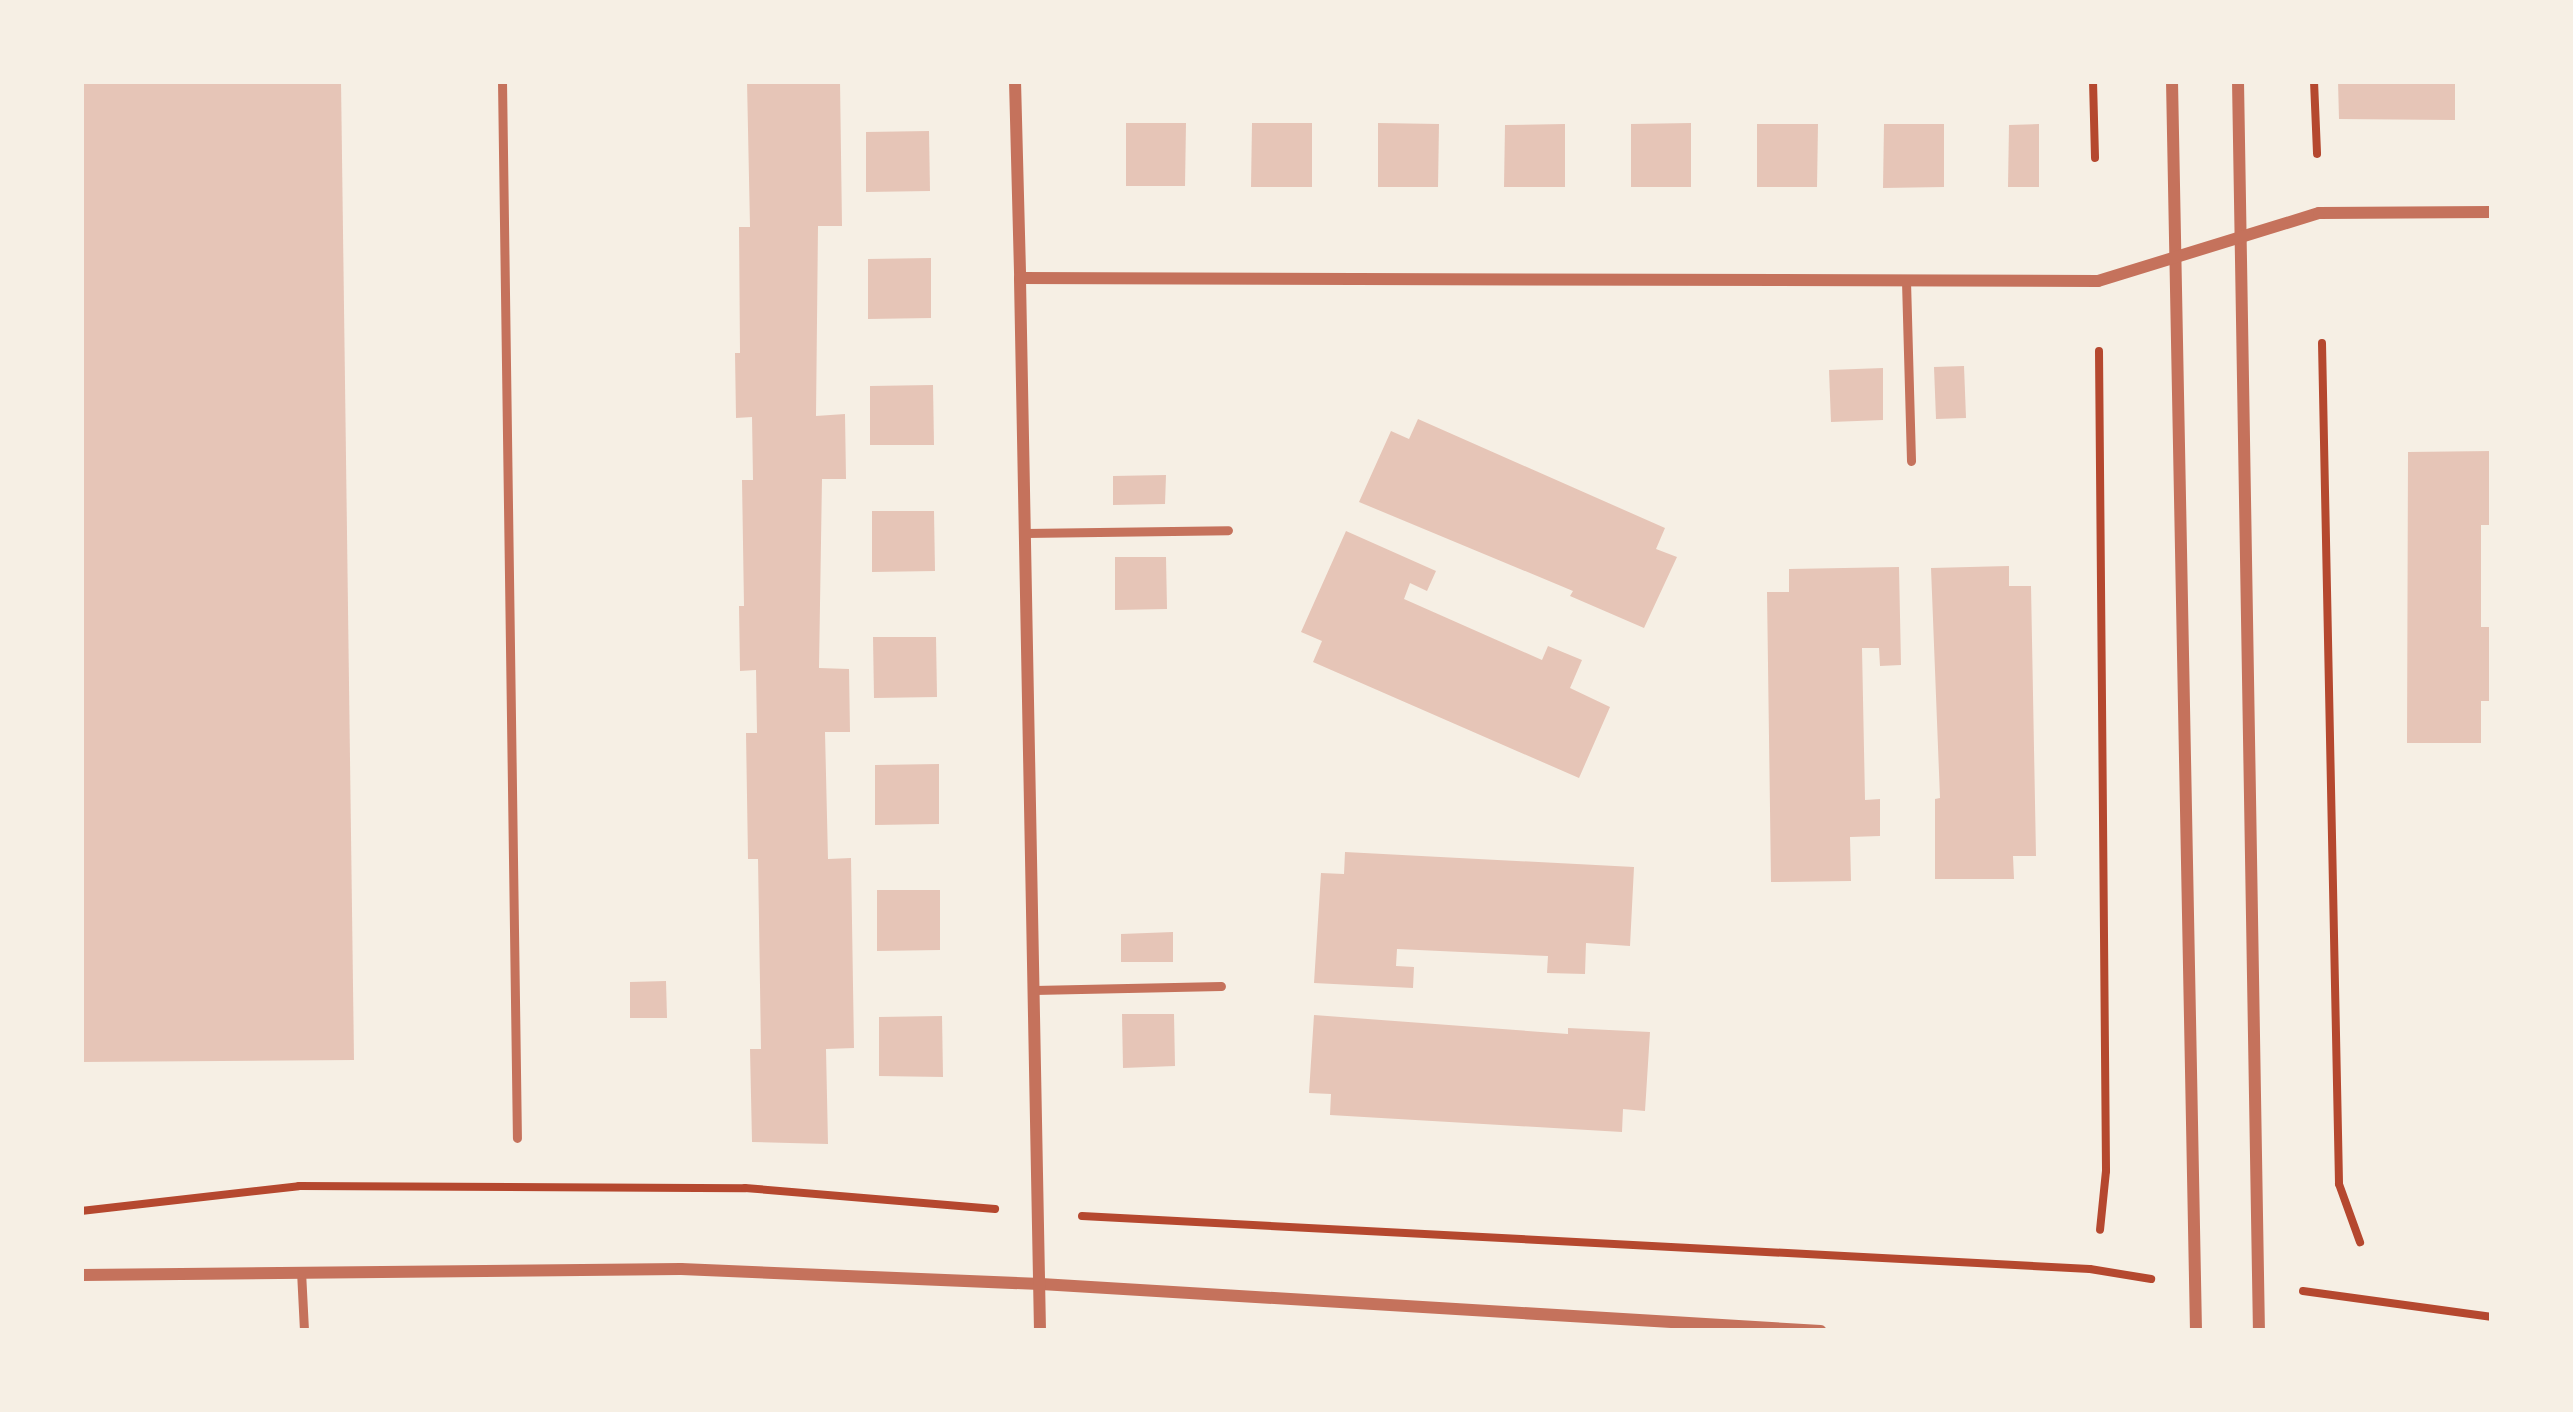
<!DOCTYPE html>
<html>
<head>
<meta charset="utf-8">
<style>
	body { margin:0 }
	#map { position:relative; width:2573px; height:1412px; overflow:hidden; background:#f6efe4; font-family:Raleway,sans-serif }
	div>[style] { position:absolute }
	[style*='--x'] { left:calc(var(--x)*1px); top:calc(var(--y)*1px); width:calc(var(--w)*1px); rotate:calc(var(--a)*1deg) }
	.building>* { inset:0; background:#e6c5b7 }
	.path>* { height:8px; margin:-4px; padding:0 4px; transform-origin:4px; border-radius:4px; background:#b5482f }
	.service>* { height:9px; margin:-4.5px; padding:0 4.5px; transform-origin:4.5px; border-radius:4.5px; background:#c5725c }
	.minor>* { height:12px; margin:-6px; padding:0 6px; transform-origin:6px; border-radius:6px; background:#c5725c }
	span { translate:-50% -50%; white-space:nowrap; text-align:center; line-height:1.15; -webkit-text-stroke:10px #f6efe4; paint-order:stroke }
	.frame { position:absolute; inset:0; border:84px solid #f6efe4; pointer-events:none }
</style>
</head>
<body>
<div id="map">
	<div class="building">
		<div style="clip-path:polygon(81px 81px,341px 81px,354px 1060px,81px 1062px)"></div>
		<div style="clip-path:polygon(747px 81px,840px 81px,842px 226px,818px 226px,816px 416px,845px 414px,846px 479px,822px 479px,819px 668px,849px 669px,850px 732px,825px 732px,828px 859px,851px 858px,854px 1048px,826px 1049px,828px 1144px,752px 1142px,750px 1049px,761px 1049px,758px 859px,748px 859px,746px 733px,757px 733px,756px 670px,740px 671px,739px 606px,744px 606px,742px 480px,753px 480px,752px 417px,736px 418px,735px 353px,740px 353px,739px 227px,750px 227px)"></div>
		<div style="clip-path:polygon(2338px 81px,2455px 81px,2455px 120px,2339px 119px)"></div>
		<div style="clip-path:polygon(1126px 123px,1186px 123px,1185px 186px,1126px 186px)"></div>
		<div style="clip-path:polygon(1252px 123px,1312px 123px,1312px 187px,1251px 187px)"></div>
		<div style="clip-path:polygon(1378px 123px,1439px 124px,1438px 187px,1378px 187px)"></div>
		<div style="clip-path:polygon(1691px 123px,1691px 187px,1631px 187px,1631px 124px)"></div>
		<div style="clip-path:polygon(1565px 124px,1565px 187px,1504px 187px,1505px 125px)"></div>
		<div style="clip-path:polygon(1757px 124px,1818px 124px,1817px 187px,1757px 187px)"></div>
		<div style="clip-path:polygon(1884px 124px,1944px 124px,1944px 187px,1883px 188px)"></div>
		<div style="clip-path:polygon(2039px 124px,2039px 187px,2008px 187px,2009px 125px)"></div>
		<div style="clip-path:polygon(929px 131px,930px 191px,866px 192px,866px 132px)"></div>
		<div style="clip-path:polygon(931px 258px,931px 318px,868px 319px,868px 259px)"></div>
		<div style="clip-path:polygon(1964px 366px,1966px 418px,1936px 419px,1934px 367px)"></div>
		<div style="clip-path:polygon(1883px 368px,1883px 420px,1831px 422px,1829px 370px)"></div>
		<div style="clip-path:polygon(933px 385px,934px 445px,870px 445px,870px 386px)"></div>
		<div style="clip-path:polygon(1418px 419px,1665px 528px,1656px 549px,1677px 557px,1644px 628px,1570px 596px,1573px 591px,1359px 502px,1391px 431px,1409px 439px)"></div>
		<div style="clip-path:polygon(2492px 451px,2492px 525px,2481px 525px,2481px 627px,2492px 627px,2492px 701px,2481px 701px,2481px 743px,2407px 743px,2408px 452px)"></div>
		<div style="clip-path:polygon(1166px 475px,1165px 504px,1113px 505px,1113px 476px)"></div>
		<div style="clip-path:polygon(872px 511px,934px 511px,935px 571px,872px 572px)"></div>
		<div style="clip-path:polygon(1346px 531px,1436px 571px,1427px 591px,1410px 583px,1404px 599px,1542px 660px,1548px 646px,1582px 660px,1570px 688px,1610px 707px,1579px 778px,1313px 662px,1322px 641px,1301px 632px)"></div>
		<div style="clip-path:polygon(1115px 557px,1166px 557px,1167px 609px,1115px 610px)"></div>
		<div style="clip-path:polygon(2009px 566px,2009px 586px,2031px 586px,2036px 856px,2013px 856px,2014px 879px,1935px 879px,1935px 799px,1940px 798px,1931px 568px)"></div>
		<div style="clip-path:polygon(1899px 567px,1901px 665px,1880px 666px,1879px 648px,1862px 648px,1865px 800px,1880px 799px,1880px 836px,1850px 837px,1851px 881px,1771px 882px,1767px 592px,1789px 592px,1789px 569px)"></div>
		<div style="clip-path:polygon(873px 637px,936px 637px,937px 697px,874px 698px)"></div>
		<div style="clip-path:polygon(939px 764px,939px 824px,875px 825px,875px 765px)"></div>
		<div style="clip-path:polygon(1345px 852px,1634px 867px,1630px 946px,1586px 943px,1585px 974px,1547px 973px,1548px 956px,1397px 949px,1396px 966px,1414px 967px,1413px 988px,1314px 983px,1321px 873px,1344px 874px)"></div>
		<div style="clip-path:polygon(877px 890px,940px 890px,940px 950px,877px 951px)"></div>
		<div style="clip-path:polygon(1173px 932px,1173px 962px,1121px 962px,1121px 934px)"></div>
		<div style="clip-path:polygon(666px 981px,667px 1018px,630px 1018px,630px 982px)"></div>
		<div style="clip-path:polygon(1122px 1014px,1174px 1014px,1175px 1066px,1123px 1068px)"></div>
		<div style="clip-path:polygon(1314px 1015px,1568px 1034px,1568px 1028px,1650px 1032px,1645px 1111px,1623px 1109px,1622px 1132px,1330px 1115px,1331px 1094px,1309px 1093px)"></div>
		<div style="clip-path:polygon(942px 1016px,943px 1077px,879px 1076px,879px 1017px)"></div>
	</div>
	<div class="path">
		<div style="--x:2093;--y:81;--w:77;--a:88.5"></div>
		<div style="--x:2314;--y:81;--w:73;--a:87.6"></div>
		<div style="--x:2322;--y:343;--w:841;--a:88.84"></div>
		<div style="--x:2339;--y:1184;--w:62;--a:70.1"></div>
		<div style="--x:2099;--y:351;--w:820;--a:89.51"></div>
		<div style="--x:2106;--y:1171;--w:59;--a:95.8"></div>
		<div style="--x:81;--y:1211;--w:219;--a:-6.5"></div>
		<div style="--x:299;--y:1186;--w:446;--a:0.3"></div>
		<div style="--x:745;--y:1188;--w:251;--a:4.8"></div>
		<div style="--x:1082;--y:1216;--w:1009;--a:3.01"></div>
		<div style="--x:2090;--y:1269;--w:62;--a:9.3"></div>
		<div style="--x:2303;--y:1291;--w:191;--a:7.8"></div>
	</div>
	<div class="service">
		<div style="--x:502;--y:81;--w:1057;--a:89.19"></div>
		<div style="--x:1906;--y:281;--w:180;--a:88.4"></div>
		<div style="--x:1025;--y:533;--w:203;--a:-0.8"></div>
		<div style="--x:1034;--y:990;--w:187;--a:-1.2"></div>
		<div style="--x:301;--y:1271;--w:60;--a:87.1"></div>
	</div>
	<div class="minor">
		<div style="--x:1015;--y:81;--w:197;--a:88.5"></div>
		<div style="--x:2172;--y:81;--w:1250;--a:88.9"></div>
		<div style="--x:2238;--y:81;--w:1250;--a:89.04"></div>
		<div style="--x:81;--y:1275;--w:600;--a:-0.57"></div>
		<div style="--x:681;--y:1269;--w:360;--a:2.4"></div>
		<div style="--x:1041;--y:1284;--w:781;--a:3.45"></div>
		<div style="--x:1040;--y:1331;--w:1053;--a:-91.09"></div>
		<div style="--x:1020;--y:278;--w:1078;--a:0.16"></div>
		<div style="--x:2098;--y:281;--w:231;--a:-17.1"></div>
		<div style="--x:2319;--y:213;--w:173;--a:-0.3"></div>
	</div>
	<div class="frame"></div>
</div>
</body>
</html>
